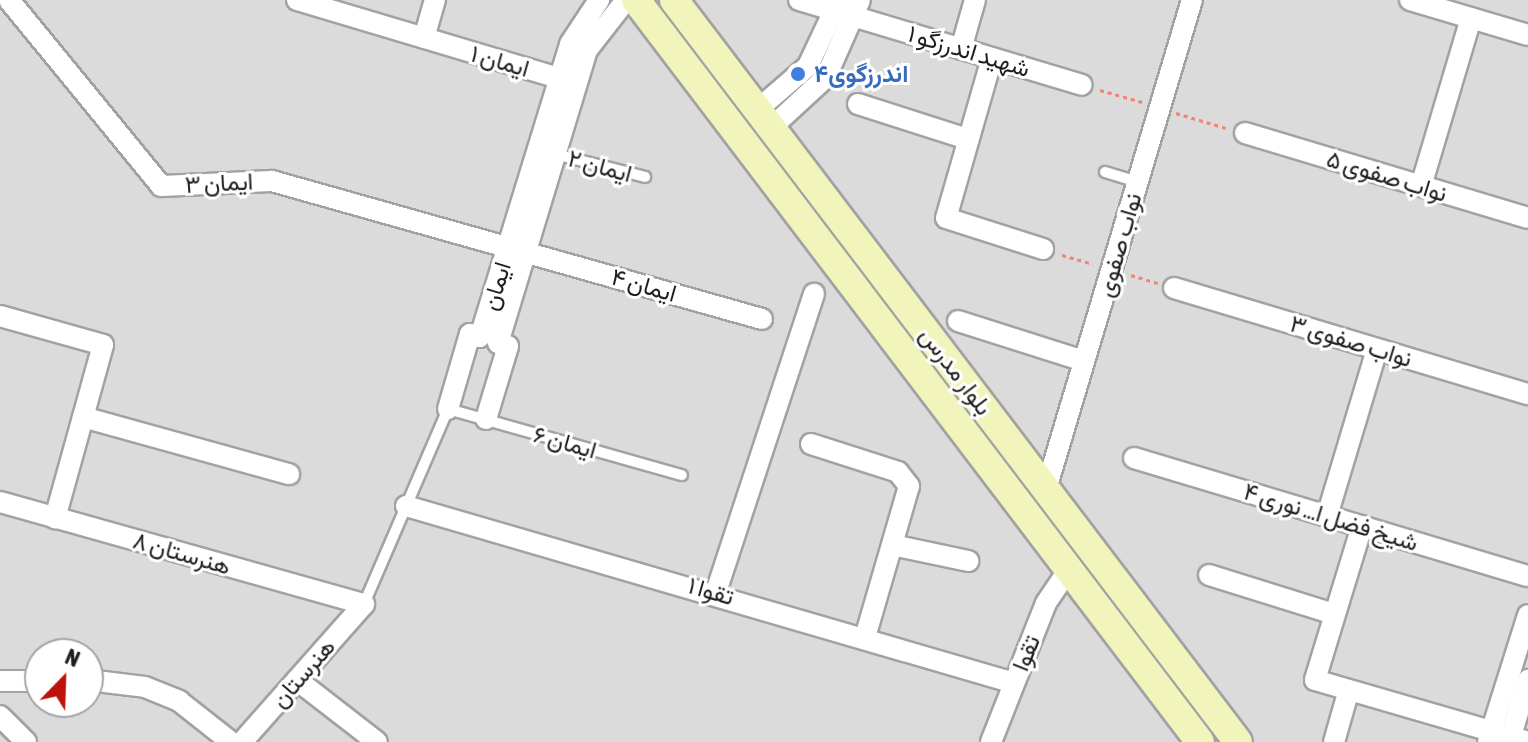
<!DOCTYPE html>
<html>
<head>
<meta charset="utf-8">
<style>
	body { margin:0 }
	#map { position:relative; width:1528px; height:742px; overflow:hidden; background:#eeebe5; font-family:"Asap Condensed",Vazirmatn,sans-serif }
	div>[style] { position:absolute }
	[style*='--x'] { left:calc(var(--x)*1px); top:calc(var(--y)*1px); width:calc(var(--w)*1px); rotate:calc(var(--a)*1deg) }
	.residential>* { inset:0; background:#dcdbdb }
	.path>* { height:3px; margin-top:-1.5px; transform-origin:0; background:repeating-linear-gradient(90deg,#f18473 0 4px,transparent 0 8px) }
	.roads { filter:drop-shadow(2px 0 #a2a2a2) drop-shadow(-2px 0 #a2a2a2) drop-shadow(0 2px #a2a2a2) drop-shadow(0 -2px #a2a2a2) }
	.service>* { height:10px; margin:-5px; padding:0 5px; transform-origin:5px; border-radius:5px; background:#fff }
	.minor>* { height:20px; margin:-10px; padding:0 10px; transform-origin:10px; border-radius:10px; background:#fff }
	.secondary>* { height:28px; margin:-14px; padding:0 14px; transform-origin:14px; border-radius:14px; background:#f1f5bb }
	.dots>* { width:22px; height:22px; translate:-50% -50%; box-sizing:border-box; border:4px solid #fff; border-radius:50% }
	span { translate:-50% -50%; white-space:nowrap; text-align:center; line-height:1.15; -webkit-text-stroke:6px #fff; paint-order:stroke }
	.street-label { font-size:24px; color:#1e1e1e }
	.shop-label { font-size:24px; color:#366cbe; font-weight:700 }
	.left { translate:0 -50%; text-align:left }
	.north { position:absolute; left:24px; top:638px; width:80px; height:80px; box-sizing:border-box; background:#fff; border:2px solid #a5a5a5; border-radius:50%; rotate:23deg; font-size:22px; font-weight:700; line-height:32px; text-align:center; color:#1e1e1e }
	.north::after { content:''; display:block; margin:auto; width:28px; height:36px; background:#bf120c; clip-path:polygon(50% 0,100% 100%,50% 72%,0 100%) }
</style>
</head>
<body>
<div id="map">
	<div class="residential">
		<div style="clip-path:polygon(evenodd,0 0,1528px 0,1528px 742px,0 742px,0 0,40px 654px,88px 654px,88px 702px,40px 702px,40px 654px)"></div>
	</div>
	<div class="path">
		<div style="--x:1100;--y:90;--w:44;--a:15.9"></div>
		<div style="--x:1176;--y:113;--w:52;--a:16.7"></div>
		<div style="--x:1062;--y:255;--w:32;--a:16"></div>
		<div style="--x:1131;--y:275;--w:28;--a:17"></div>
	</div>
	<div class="roads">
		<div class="service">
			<div style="--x:555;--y:154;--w:93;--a:14.3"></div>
			<div style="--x:1105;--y:172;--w:34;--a:17"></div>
			<div style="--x:364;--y:604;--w:212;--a:-66.7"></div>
			<div style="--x:448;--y:409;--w:243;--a:15.8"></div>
		</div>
		<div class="minor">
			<div style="--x:9;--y:0;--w:240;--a:50.7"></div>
			<div style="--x:161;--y:186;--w:111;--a:-2.6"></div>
			<div style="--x:272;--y:181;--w:509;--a:15.73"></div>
			<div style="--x:297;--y:0;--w:284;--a:16.6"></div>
			<div style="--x:799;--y:0;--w:295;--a:16.7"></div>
			<div style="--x:1410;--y:0;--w:123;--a:16.5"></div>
			<div style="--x:424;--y:38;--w:40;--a:-74"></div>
			<div style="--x:961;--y:49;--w:51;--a:-74.1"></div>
			<div style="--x:992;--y:58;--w:166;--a:106"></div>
			<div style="--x:946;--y:218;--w:102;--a:17.7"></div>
			<div style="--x:858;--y:104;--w:114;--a:17.8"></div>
			<div style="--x:757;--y:110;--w:67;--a:-40.8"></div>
			<div style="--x:808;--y:66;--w:73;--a:-64.8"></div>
			<div style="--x:771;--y:128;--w:75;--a:-42.8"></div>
			<div style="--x:826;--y:77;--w:84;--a:-66.2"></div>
			<div style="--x:1245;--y:133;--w:295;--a:16.7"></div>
			<div style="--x:1421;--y:186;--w:175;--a:-73.4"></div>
			<div style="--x:1174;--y:288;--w:370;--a:16.7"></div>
			<div style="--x:0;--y:316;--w:107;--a:15.7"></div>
			<div style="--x:103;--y:345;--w:180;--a:105.5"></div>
			<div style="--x:958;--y:321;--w:132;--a:17.6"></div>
			<div style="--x:448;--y:409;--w:78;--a:-73.7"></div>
			<div style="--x:470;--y:334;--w:10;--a:17"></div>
			<div style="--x:480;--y:337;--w:307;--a:-72.9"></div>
			<div style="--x:570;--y:44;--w:53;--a:-56.6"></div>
			<div style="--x:83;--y:417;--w:214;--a:15.5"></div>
			<div style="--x:486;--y:419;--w:76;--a:-73.2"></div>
			<div style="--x:508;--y:346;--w:10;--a:-163"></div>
			<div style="--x:498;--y:343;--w:306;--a:-73.1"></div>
			<div style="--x:587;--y:50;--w:63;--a:-52"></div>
			<div style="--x:811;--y:444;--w:91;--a:17.8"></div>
			<div style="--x:898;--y:472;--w:18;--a:52"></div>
			<div style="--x:909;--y:486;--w:157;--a:106.2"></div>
			<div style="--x:1134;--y:458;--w:411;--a:16.7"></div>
			<div style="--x:1046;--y:489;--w:510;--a:-73.38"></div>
			<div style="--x:0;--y:502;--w:378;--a:15.7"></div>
			<div style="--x:364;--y:604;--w:184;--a:131.5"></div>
			<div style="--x:406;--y:506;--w:633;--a:16.23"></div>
			<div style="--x:1327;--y:516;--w:174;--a:-73.3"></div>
			<div style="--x:1362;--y:526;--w:161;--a:107"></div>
			<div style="--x:1315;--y:680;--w:222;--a:16.2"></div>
			<div style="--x:892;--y:545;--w:78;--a:11.9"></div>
			<div style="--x:1209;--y:575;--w:131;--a:17.3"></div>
			<div style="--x:716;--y:592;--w:314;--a:-71.8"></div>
			<div style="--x:88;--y:680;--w:57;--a:7"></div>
			<div style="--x:145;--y:687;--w:37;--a:22"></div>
			<div style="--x:179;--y:701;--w:66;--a:38.3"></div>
			<div style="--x:297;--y:680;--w:101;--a:37.8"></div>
			<div style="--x:0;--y:681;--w:40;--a:0"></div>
			<div style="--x:0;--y:716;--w:37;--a:45"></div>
			<div style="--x:991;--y:742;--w:149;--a:-68.4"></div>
			<div style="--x:1046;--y:603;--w:41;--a:-55.9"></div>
			<div style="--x:1334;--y:742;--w:51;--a:-74.1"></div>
			<div style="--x:1488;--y:742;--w:133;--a:-72.5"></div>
			<div style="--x:1509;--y:742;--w:65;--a:-73"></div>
		</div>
		<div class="secondary">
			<div style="--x:636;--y:0;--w:932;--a:52.76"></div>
			<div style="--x:674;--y:0;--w:932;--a:52.76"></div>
		</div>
	</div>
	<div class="dots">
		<div style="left:798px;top:74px;background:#3f7fe0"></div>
	</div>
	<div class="street-label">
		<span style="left:969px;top:51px;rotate:17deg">شهید اندرزگو ۱</span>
		<span style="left:500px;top:61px;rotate:16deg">ایمان ۱</span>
		<span style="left:600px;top:166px;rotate:15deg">ایمان ۲</span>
		<span style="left:1387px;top:176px;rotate:17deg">نواب صفوی ۵</span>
		<span style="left:219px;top:183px;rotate:-3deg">ایمان ۳</span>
		<span style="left:1119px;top:245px;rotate:-74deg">نواب صفوی</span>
		<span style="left:644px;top:285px;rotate:16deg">ایمان ۴</span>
		<span style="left:496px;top:286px;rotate:-73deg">ایمان</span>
		<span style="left:1351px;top:341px;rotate:17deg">نواب صفوی ۳</span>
		<span style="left:956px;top:371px;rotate:53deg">بلوار مدرس</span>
		<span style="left:565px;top:442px;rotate:16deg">ایمان ۶</span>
		<span style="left:1331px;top:517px;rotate:17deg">شیخ فضل ا... نوری ۴</span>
		<span style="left:182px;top:553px;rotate:16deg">هنرستان ۸</span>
		<span style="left:711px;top:591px;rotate:16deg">تقوا ۱</span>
		<span style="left:1026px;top:653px;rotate:-68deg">تقوا</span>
		<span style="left:303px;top:673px;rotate:-49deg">هنرستان</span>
	</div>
	<div class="shop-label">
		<span class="left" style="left:814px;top:74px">اندرزگوی۴</span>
	</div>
	<div class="north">N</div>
</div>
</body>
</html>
